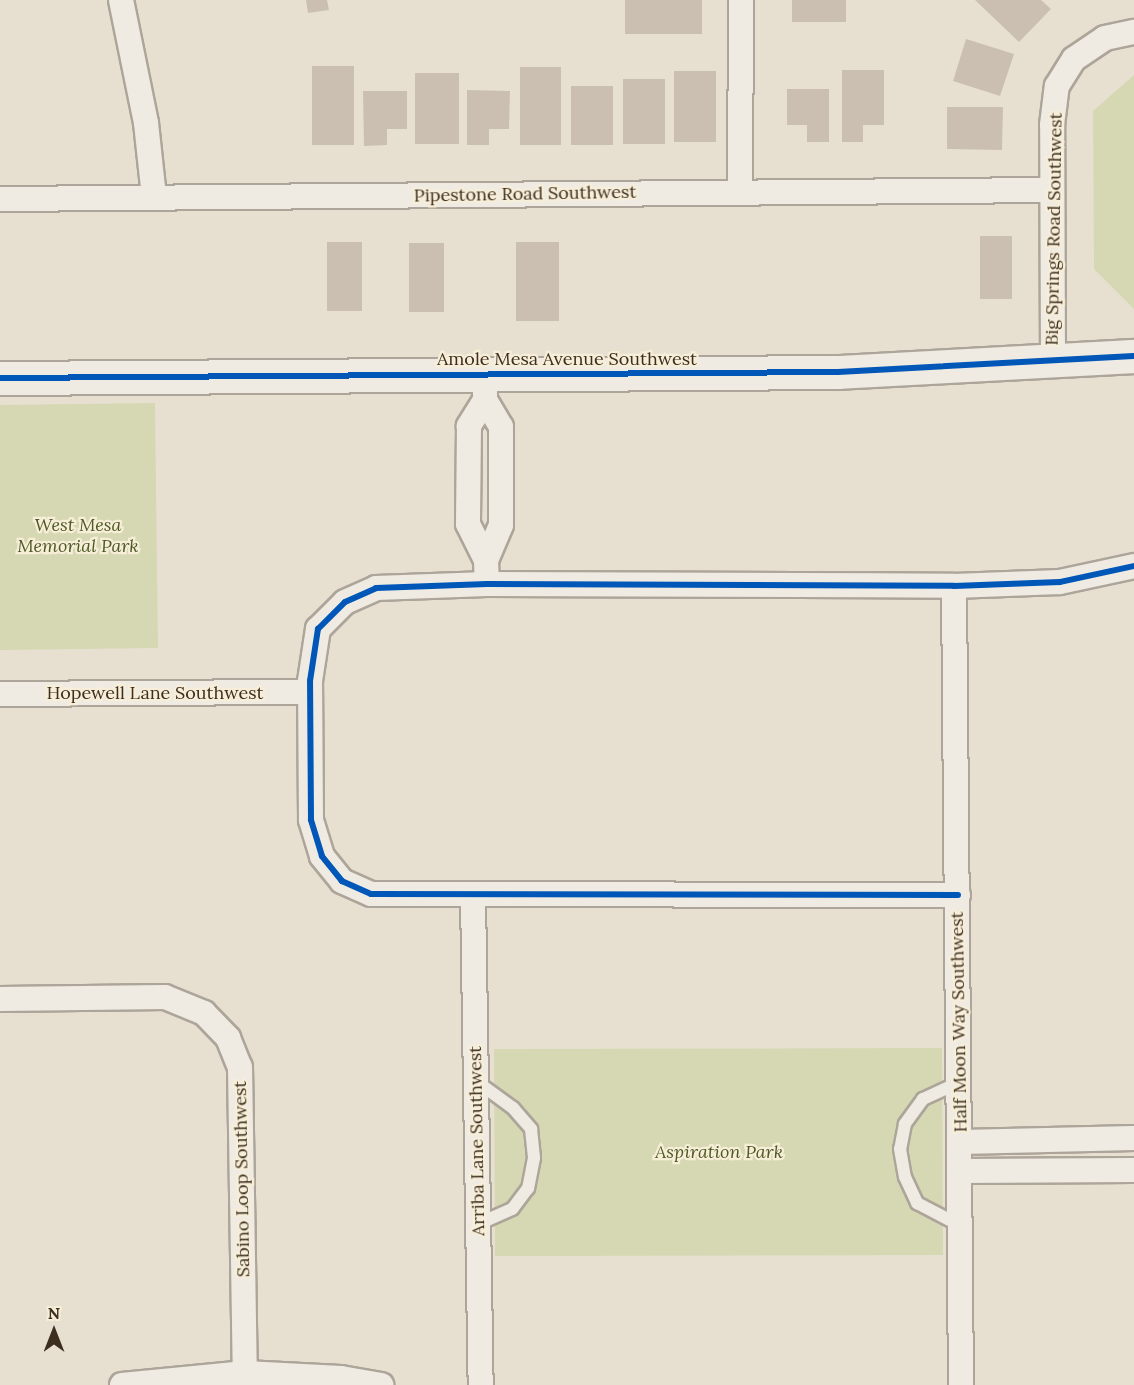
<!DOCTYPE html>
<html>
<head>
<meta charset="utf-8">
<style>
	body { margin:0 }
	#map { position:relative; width:1134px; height:1385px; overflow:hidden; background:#e7e0d1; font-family:Lora,serif }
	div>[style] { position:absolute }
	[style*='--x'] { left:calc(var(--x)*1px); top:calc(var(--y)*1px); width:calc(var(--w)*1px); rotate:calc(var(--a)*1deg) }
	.green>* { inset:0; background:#d6d7b3 }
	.building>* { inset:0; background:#cbbfb2 }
	.roads { filter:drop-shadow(2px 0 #ada599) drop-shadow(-2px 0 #ada599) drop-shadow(0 2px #ada599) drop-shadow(0 -2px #ada599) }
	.lane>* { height:12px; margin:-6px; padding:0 6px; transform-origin:6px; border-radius:6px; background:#efebe3 }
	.street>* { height:24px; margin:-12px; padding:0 12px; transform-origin:12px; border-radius:12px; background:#efebe3 }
	.secondary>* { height:33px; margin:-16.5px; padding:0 16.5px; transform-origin:16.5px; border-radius:16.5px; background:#efebe3 }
	.cycleway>* { height:6px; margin:-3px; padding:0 3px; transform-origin:3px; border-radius:3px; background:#0057b8 }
	span { translate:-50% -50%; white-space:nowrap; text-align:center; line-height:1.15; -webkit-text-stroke:4.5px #f7eed8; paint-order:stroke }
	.street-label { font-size:18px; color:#3d2e20 }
	.park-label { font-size:18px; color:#4d5a26; font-style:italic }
	.north { position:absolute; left:24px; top:1301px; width:60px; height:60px; -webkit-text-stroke:4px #f7eed8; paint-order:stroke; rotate:0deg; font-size:16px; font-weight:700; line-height:24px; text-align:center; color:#3d2e20 }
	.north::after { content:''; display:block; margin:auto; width:21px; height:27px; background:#3d2e20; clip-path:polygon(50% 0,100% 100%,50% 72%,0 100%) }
</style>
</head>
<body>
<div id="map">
	<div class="green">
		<div style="clip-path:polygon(1134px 75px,1134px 309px,1094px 269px,1093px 111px)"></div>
		<div style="clip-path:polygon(155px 403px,158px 648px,0 650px,0 405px)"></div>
		<div style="clip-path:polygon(942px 1048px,943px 1255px,495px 1256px,494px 1049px)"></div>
	</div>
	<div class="building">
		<div style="clip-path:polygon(306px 0,327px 0,329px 10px,308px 13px)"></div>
		<div style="clip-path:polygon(625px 0,702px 0,702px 34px,625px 34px)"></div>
		<div style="clip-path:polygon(792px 0,846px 0,846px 22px,792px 22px)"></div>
		<div style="clip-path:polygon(975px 0,1041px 0,1051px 9px,1019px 42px)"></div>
		<div style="clip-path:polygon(966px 39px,1014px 54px,1000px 96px,953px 81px)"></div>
		<div style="clip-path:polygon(312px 66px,354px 66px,354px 145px,312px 145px)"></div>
		<div style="clip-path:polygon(520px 67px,561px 67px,561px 145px,520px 145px)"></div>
		<div style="clip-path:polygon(842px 70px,884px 70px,884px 125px,863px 125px,863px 142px,842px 142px)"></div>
		<div style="clip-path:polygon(674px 71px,716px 71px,716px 142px,674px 142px)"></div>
		<div style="clip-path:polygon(415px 73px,459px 73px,459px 144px,415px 144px)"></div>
		<div style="clip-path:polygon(623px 79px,665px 79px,665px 144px,623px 144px)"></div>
		<div style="clip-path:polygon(571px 86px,613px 86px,613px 145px,571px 145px)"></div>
		<div style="clip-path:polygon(787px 89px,829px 89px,829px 142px,807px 142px,807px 125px,787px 125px)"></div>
		<div style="clip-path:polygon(467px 90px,510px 91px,509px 129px,489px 129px,489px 145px,467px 145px)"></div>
		<div style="clip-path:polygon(363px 91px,407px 91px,407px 129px,387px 129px,387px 145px,364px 146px)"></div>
		<div style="clip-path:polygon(947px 107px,1003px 107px,1002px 150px,947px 149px)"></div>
		<div style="clip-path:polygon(980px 236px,1012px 236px,1012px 299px,980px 299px)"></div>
		<div style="clip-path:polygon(327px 242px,362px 242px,362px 311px,327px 311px)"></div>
		<div style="clip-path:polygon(516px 242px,559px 242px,559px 321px,516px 321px)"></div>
		<div style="clip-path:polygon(409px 243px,444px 243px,444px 312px,409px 312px)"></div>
	</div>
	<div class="roads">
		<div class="lane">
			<div style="--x:476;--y:1081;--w:46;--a:36.1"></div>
			<div style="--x:513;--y:1108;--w:28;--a:49"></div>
			<div style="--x:531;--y:1129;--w:29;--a:84"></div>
			<div style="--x:534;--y:1158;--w:31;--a:101"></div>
			<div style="--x:528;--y:1188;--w:26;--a:127"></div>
			<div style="--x:512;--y:1209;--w:37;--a:156"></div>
			<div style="--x:960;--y:1082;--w:41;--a:155.3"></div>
			<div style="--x:923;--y:1099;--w:31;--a:126"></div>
			<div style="--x:905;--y:1124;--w:25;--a:101"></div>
			<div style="--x:900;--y:1149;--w:28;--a:80"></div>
			<div style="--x:905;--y:1177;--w:29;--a:65"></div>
			<div style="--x:917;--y:1203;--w:50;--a:27.6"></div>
		</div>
		<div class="street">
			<div style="--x:121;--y:0;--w:126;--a:78.5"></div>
			<div style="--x:146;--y:123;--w:74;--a:83.8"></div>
			<div style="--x:740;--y:192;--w:192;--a:-89.7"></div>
			<div style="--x:0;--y:199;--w:1051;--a:-0.49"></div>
			<div style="--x:1053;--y:362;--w:237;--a:-90.2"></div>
			<div style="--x:1052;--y:125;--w:39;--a:-83"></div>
			<div style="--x:1057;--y:86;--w:32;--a:-58"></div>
			<div style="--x:1074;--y:59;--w:37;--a:-34"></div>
			<div style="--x:1105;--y:38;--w:30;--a:-12"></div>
			<div style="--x:485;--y:374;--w:26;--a:90"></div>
			<div style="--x:485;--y:400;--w:31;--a:59"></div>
			<div style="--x:501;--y:427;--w:98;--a:90"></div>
			<div style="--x:501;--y:525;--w:38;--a:113"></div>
			<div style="--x:486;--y:560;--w:24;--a:88"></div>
			<div style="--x:485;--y:400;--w:31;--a:122"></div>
			<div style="--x:469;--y:426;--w:98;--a:90.6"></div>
			<div style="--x:468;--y:524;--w:40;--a:63.4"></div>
			<div style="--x:954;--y:586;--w:799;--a:89.5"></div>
			<div style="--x:0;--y:694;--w:310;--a:-0.4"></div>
			<div style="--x:958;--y:895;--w:587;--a:-179.9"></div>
			<div style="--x:371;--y:894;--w:32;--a:-156"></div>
			<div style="--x:342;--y:881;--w:32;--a:-129"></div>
			<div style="--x:322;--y:856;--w:38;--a:-107"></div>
			<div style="--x:311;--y:820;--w:139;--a:-90.4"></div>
			<div style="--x:310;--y:681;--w:53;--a:-81.3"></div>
			<div style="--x:318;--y:629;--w:38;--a:-45"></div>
			<div style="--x:345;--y:602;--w:34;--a:-24"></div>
			<div style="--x:376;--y:588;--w:111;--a:-2.1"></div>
			<div style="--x:487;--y:584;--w:467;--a:0.2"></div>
			<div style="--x:954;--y:586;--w:106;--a:-2.2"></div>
			<div style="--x:1060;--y:582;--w:76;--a:-12.2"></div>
			<div style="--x:473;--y:896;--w:489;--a:89.1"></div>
			<div style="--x:0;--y:999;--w:165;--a:-0.7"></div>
			<div style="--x:165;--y:997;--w:42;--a:22.3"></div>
			<div style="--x:204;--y:1013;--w:35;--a:46"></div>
			<div style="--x:228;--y:1038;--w:31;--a:68"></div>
			<div style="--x:240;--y:1067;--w:318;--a:89.1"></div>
			<div style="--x:961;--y:1142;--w:173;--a:-1.3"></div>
			<div style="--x:961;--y:1171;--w:173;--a:-0.3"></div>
			<div style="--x:122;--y:1385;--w:124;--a:-5.6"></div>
			<div style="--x:245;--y:1373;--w:96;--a:3"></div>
			<div style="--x:341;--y:1378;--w:41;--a:9.9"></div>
		</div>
		<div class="secondary">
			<div style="--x:0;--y:378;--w:838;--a:-0.41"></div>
			<div style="--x:838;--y:372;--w:296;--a:-3.1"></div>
		</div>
	</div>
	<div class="cycleway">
		<div style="--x:0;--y:378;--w:838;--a:-0.41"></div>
		<div style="--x:838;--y:372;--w:296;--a:-3.1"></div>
		<div style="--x:958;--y:895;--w:587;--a:-179.9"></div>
		<div style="--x:371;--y:894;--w:32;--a:-156"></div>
		<div style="--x:342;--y:881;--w:32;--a:-129"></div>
		<div style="--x:322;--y:856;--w:38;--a:-107"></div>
		<div style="--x:311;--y:820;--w:139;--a:-90.4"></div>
		<div style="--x:310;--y:681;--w:53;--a:-81.3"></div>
		<div style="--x:318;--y:629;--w:38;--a:-45"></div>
		<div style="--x:345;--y:602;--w:34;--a:-24"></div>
		<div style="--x:376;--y:588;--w:111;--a:-2.1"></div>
		<div style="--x:487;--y:584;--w:467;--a:0.2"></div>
		<div style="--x:954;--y:586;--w:106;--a:-2.2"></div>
		<div style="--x:1060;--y:582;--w:76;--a:-12.2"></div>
	</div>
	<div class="street-label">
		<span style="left:525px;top:194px;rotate:-1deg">Pipestone Road Southwest</span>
		<span style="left:1054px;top:229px;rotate:-89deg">Big Springs Road Southwest</span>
		<span style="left:567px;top:359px">Amole Mesa Avenue Southwest</span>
		<span style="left:155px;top:693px">Hopewell Lane Southwest</span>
		<span style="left:959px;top:1022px;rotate:-91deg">Half Moon Way Southwest</span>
		<span style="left:477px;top:1141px;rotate:-91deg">Arriba Lane Southwest</span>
		<span style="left:242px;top:1179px;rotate:-91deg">Sabino Loop Southwest</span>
	</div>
	<div class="park-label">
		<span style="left:78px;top:536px">West Mesa<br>Memorial Park</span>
		<span style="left:719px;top:1152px">Aspiration Park</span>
	</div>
	<div class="north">N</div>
</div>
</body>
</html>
